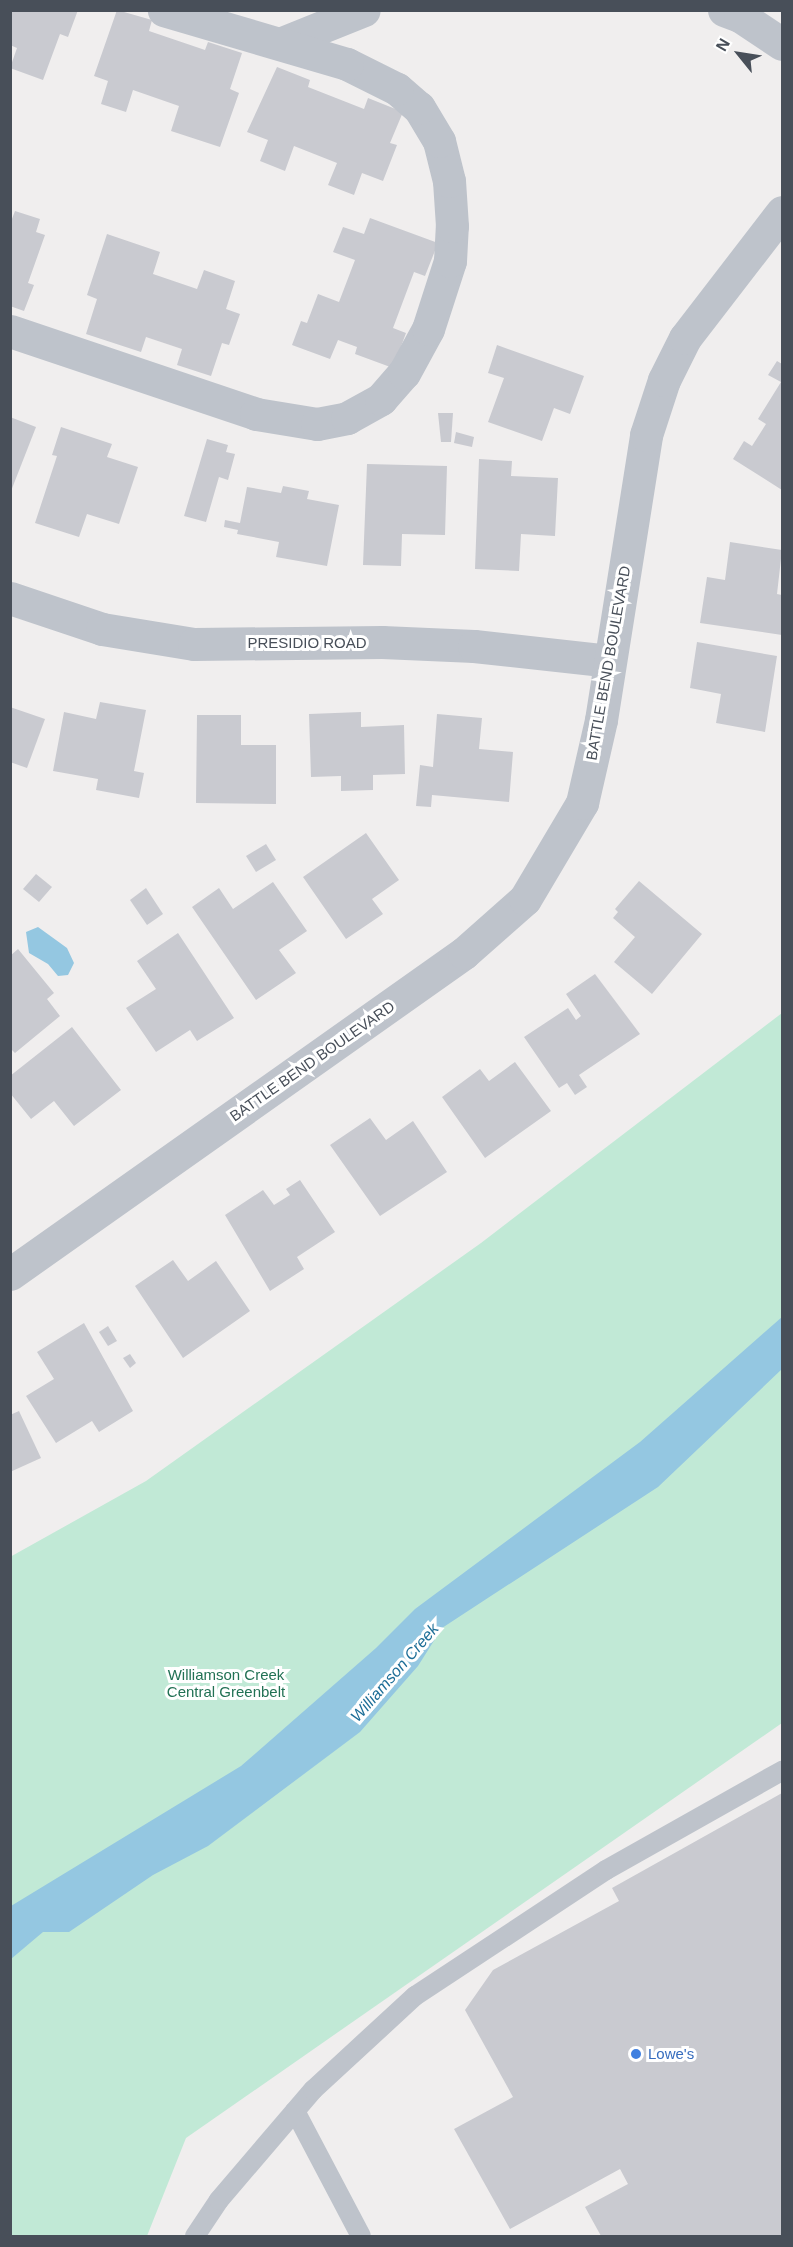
<!DOCTYPE html>
<html>
<head>
<meta charset="utf-8">
<style>
	body { margin:0 }
	#map { position:relative; width:793px; height:2247px; overflow:hidden; background:#f0eeee; font-family:Arial,sans-serif }
	div>[style] { position:absolute }
	[style*='--x'] { left:calc(var(--x)*1px); top:calc(var(--y)*1px); width:calc(var(--w)*1px); rotate:calc(var(--a)*1deg) }
	.green>* { inset:0; background:#c1e9d6 }
	.water>* { inset:0; background:#94c7e1 }
	.building>* { inset:0; background:#c9cad0 }
	.service>* { height:20px; margin:-10px; padding:0 10px; transform-origin:10px; border-radius:10px; background:#bec3cb }
	.minor>* { height:33px; margin:-16.5px; padding:0 16.5px; transform-origin:16.5px; border-radius:16.5px; background:#bec3cb }
	.dots>* { width:16px; height:16px; translate:-50% -50%; box-sizing:border-box; border:3px solid #fff; border-radius:50% }
	span { translate:-50% -50%; white-space:nowrap; text-align:center; line-height:1.15; -webkit-text-stroke:6px #fff; paint-order:stroke }
	.street-label { font-size:15px; color:#484f59 }
	.park-label { font-size:15px; color:#227154 }
	.shop-label { font-size:15px; color:#366cbe }
	.left { translate:0 -50%; text-align:left }
	.water-label { font-size:16px; color:#1d6e97; font-style:italic }
	.frame { position:absolute; inset:0; border:12px solid #484f59; pointer-events:none }
	.north { position:absolute; left:709px; top:24px; width:60px; height:60px; -webkit-text-stroke:4px #fff; paint-order:stroke; rotate:300deg; font-size:16px; font-weight:700; line-height:24px; text-align:center; color:#484f59 }
	.north::after { content:''; display:block; margin:auto; width:21px; height:27px; background:#484f59; clip-path:polygon(50% 0,100% 100%,50% 72%,0 100%) }
</style>
</head>
<body>
<div id="map">
	<div class="green">
		<div style="clip-path:polygon(782px 1013px,782px 1723px,186px 2138px,147px 2236px,11px 2236px,10px 1557px,146px 1481px,481px 1243px)"></div>
	</div>
	<div class="water">
		<div style="clip-path:polygon(38px 927px,67px 948px,74px 963px,68px 975px,58px 976px,48px 964px,29px 953px,26px 932px)"></div>
		<div style="clip-path:polygon(782px 1317px,782px 1369px,658px 1487px,442px 1628px,418px 1666px,360px 1732px,208px 1846px,153px 1875px,69px 1932px,43px 1932px,11px 1959px,11px 1906px,241px 1766px,376px 1648px,415px 1609px,640px 1442px)"></div>
	</div>
	<div class="building">
		<div style="clip-path:polygon(10px 10px,78px 10px,68px 37px,60px 34px,43px 80px,10px 68px,17px 48px,10px 45px)"></div>
		<div style="clip-path:polygon(117px 10px,152px 20px,149px 31px,205px 50px,208px 42px,242px 53px,230px 89px,239px 93px,220px 147px,171px 131px,179px 106px,133px 90px,126px 112px,101px 104px,108px 81px,94px 76px)"></div>
		<div style="clip-path:polygon(277px 67px,310px 80px,308px 87px,364px 109px,368px 98px,403px 112px,390px 143px,397px 145px,383px 181px,362px 173px,354px 195px,328px 185px,337px 163px,294px 146px,285px 171px,260px 161px,268px 140px,247px 132px)"></div>
		<div style="clip-path:polygon(15px 211px,40px 219px,36px 232px,45px 235px,28px 283px,34px 285px,24px 311px,10px 306px,10px 224px)"></div>
		<div style="clip-path:polygon(370px 218px,438px 243px,425px 276px,414px 272px,393px 328px,406px 333px,393px 368px,355px 354px,357px 347px,338px 340px,330px 359px,292px 345px,301px 321px,307px 323px,318px 294px,339px 302px,355px 260px,333px 252px,343px 227px,364px 234px)"></div>
		<div style="clip-path:polygon(107px 234px,160px 252px,153px 274px,197px 289px,204px 270px,235px 281px,226px 309px,240px 314px,229px 345px,222px 343px,211px 376px,177px 365px,182px 349px,146px 337px,141px 352px,86px 334px,97px 299px,87px 295px)"></div>
		<div style="clip-path:polygon(497px 345px,584px 376px,570px 414px,554px 408px,542px 441px,488px 422px,504px 378px,488px 373px)"></div>
		<div style="clip-path:polygon(777px 361px,782px 364px,782px 490px,733px 459px,744px 441px,752px 446px,766px 424px,758px 419px,781px 382px,768px 375px)"></div>
		<div style="clip-path:polygon(438px 413px,453px 413px,451px 442px,441px 442px)"></div>
		<div style="clip-path:polygon(10px 417px,36px 427px,11px 491px,10px 491px)"></div>
		<div style="clip-path:polygon(61px 427px,112px 444px,107px 457px,138px 467px,119px 524px,87px 514px,79px 537px,35px 523px,57px 456px,52px 455px)"></div>
		<div style="clip-path:polygon(456px 432px,474px 437px,472px 447px,454px 443px)"></div>
		<div style="clip-path:polygon(207px 439px,228px 445px,226px 452px,235px 454px,228px 480px,219px 477px,206px 522px,184px 516px)"></div>
		<div style="clip-path:polygon(479px 459px,512px 461px,511px 476px,558px 478px,555px 536px,521px 534px,519px 571px,475px 569px)"></div>
		<div style="clip-path:polygon(367px 464px,447px 466px,445px 535px,402px 534px,401px 566px,363px 565px)"></div>
		<div style="clip-path:polygon(283px 486px,309px 491px,307px 499px,339px 505px,327px 566px,276px 557px,279px 542px,237px 534px,238px 530px,224px 527px,225px 520px,240px 523px,247px 487px,281px 493px)"></div>
		<div style="clip-path:polygon(730px 542px,782px 550px,777px 594px,782px 595px,782px 635px,700px 623px,707px 577px,725px 580px)"></div>
		<div style="clip-path:polygon(697px 642px,777px 656px,765px 732px,716px 723px,721px 694px,690px 688px)"></div>
		<div style="clip-path:polygon(100px 702px,146px 710px,134px 771px,144px 773px,139px 798px,96px 790px,98px 779px,53px 771px,64px 712px,96px 719px)"></div>
		<div style="clip-path:polygon(10px 707px,45px 719px,27px 768px,10px 762px)"></div>
		<div style="clip-path:polygon(361px 712px,361px 727px,404px 725px,405px 774px,373px 775px,373px 790px,341px 791px,341px 776px,311px 777px,309px 714px)"></div>
		<div style="clip-path:polygon(437px 714px,482px 718px,479px 749px,513px 752px,509px 802px,432px 795px,431px 807px,416px 806px,420px 765px,433px 767px)"></div>
		<div style="clip-path:polygon(197px 715px,241px 715px,241px 745px,276px 745px,276px 804px,196px 803px)"></div>
		<div style="clip-path:polygon(366px 833px,399px 880px,372px 899px,383px 914px,346px 939px,303px 877px)"></div>
		<div style="clip-path:polygon(266px 844px,276px 860px,256px 872px,246px 856px)"></div>
		<div style="clip-path:polygon(36px 874px,52px 887px,39px 902px,23px 889px)"></div>
		<div style="clip-path:polygon(639px 881px,702px 934px,652px 994px,614px 962px,635px 937px,613px 918px,618px 912px,615px 909px)"></div>
		<div style="clip-path:polygon(273px 882px,307px 931px,279px 950px,296px 973px,256px 1000px,192px 907px,219px 888px,233px 909px)"></div>
		<div style="clip-path:polygon(146px 888px,163px 914px,147px 925px,130px 900px)"></div>
		<div style="clip-path:polygon(178px 933px,234px 1018px,197px 1041px,190px 1030px,156px 1052px,126px 1008px,156px 989px,137px 961px)"></div>
		<div style="clip-path:polygon(18px 949px,54px 993px,47px 999px,60px 1016px,15px 1053px,10px 1048px,10px 956px)"></div>
		<div style="clip-path:polygon(595px 974px,640px 1034px,579px 1075px,587px 1087px,575px 1095px,567px 1083px,559px 1088px,524px 1037px,568px 1008px,576px 1020px,581px 1016px,566px 994px)"></div>
		<div style="clip-path:polygon(72px 1027px,121px 1090px,74px 1126px,54px 1101px,31px 1119px,10px 1093px,10px 1076px)"></div>
		<div style="clip-path:polygon(515px 1062px,551px 1111px,485px 1158px,442px 1097px,480px 1069px,489px 1081px)"></div>
		<div style="clip-path:polygon(370px 1118px,386px 1140px,413px 1121px,447px 1172px,380px 1216px,330px 1145px)"></div>
		<div style="clip-path:polygon(300px 1180px,335px 1232px,297px 1257px,304px 1269px,270px 1291px,225px 1215px,263px 1190px,274px 1205px,290px 1195px,286px 1189px)"></div>
		<div style="clip-path:polygon(173px 1260px,188px 1281px,216px 1261px,250px 1311px,183px 1358px,135px 1286px)"></div>
		<div style="clip-path:polygon(84px 1323px,133px 1411px,99px 1432px,92px 1421px,56px 1443px,26px 1396px,54px 1379px,37px 1352px)"></div>
		<div style="clip-path:polygon(108px 1326px,117px 1341px,108px 1346px,99px 1332px)"></div>
		<div style="clip-path:polygon(130px 1354px,136px 1363px,130px 1368px,123px 1358px)"></div>
		<div style="clip-path:polygon(19px 1411px,41px 1458px,10px 1472px,10px 1415px)"></div>
		<div style="clip-path:polygon(782px 1793px,782px 2236px,601px 2236px,585px 2207px,628px 2184px,620px 2169px,510px 2229px,454px 2129px,513px 2097px,465px 2010px,493px 1970px,619px 1901px,612px 1888px)"></div>
	</div>
	<div class="service">
		<div style="--x:295;--y:2111;--w:141;--a:62.2"></div>
		<div style="--x:195;--y:2236;--w:43;--a:-56.3"></div>
		<div style="--x:219;--y:2200;--w:145;--a:-49.5"></div>
		<div style="--x:313;--y:2090;--w:139;--a:-42.7"></div>
		<div style="--x:415;--y:1996;--w:229;--a:-33.4"></div>
		<div style="--x:606;--y:1870;--w:202;--a:-29.4"></div>
	</div>
	<div class="minor">
		<div style="--x:724;--y:10;--w:17;--a:21"></div>
		<div style="--x:740;--y:16;--w:50;--a:33.7"></div>
		<div style="--x:282;--y:43;--w:88;--a:-21.9"></div>
		<div style="--x:10;--y:331;--w:260;--a:18.6"></div>
		<div style="--x:256;--y:414;--w:62;--a:9.3"></div>
		<div style="--x:317;--y:424;--w:31;--a:-11"></div>
		<div style="--x:347;--y:418;--w:39;--a:-29"></div>
		<div style="--x:381;--y:399;--w:35;--a:-49"></div>
		<div style="--x:404;--y:373;--w:50;--a:-61.4"></div>
		<div style="--x:428;--y:329;--w:71;--a:-72.1"></div>
		<div style="--x:450;--y:261;--w:35;--a:-87"></div>
		<div style="--x:452;--y:226;--w:45;--a:-93.8"></div>
		<div style="--x:449;--y:181;--w:41;--a:-104"></div>
		<div style="--x:439;--y:141;--w:39;--a:-121"></div>
		<div style="--x:419;--y:108;--w:29;--a:-139"></div>
		<div style="--x:397;--y:89;--w:56;--a:-153.4"></div>
		<div style="--x:347;--y:64;--w:191;--a:-163.6"></div>
		<div style="--x:10;--y:598;--w:97;--a:18.6"></div>
		<div style="--x:102;--y:629;--w:93;--a:9.3"></div>
		<div style="--x:194;--y:644;--w:188;--a:-0.6"></div>
		<div style="--x:382;--y:642;--w:92;--a:2.5"></div>
		<div style="--x:474;--y:646;--w:136;--a:6.3"></div>
		<div style="--x:10;--y:1274;--w:556;--a:-35.26"></div>
		<div style="--x:464;--y:953;--w:81;--a:-41.5"></div>
		<div style="--x:525;--y:899;--w:112;--a:-59.3"></div>
		<div style="--x:582;--y:803;--w:85;--a:-77.1"></div>
		<div style="--x:601;--y:720;--w:289;--a:-81"></div>
		<div style="--x:646;--y:435;--w:58;--a:-71.9"></div>
		<div style="--x:664;--y:380;--w:47;--a:-63.4"></div>
		<div style="--x:685;--y:338;--w:159;--a:-52.4"></div>
	</div>
	<div class="dots">
		<div style="left:636px;top:2054px;background:#3f7fe0"></div>
	</div>
	<div class="street-label">
		<span style="left:307px;top:643px">PRESIDIO ROAD</span>
		<span style="left:608px;top:663px;rotate:-80deg">BATTLE BEND BOULEVARD</span>
		<span style="left:312px;top:1061px;rotate:-35deg">BATTLE BEND BOULEVARD</span>
	</div>
	<div class="park-label">
		<span style="left:226px;top:1683px">Williamson Creek<br>Central Greenbelt</span>
	</div>
	<div class="shop-label">
		<span class="left" style="left:648px;top:2054px">Lowe's</span>
	</div>
	<div class="water-label">
		<span style="left:395px;top:1673px;rotate:-49deg">Williamson Creek</span>
	</div>
	<div class="frame"></div>
	<div class="north">N</div>
</div>
</body>
</html>
